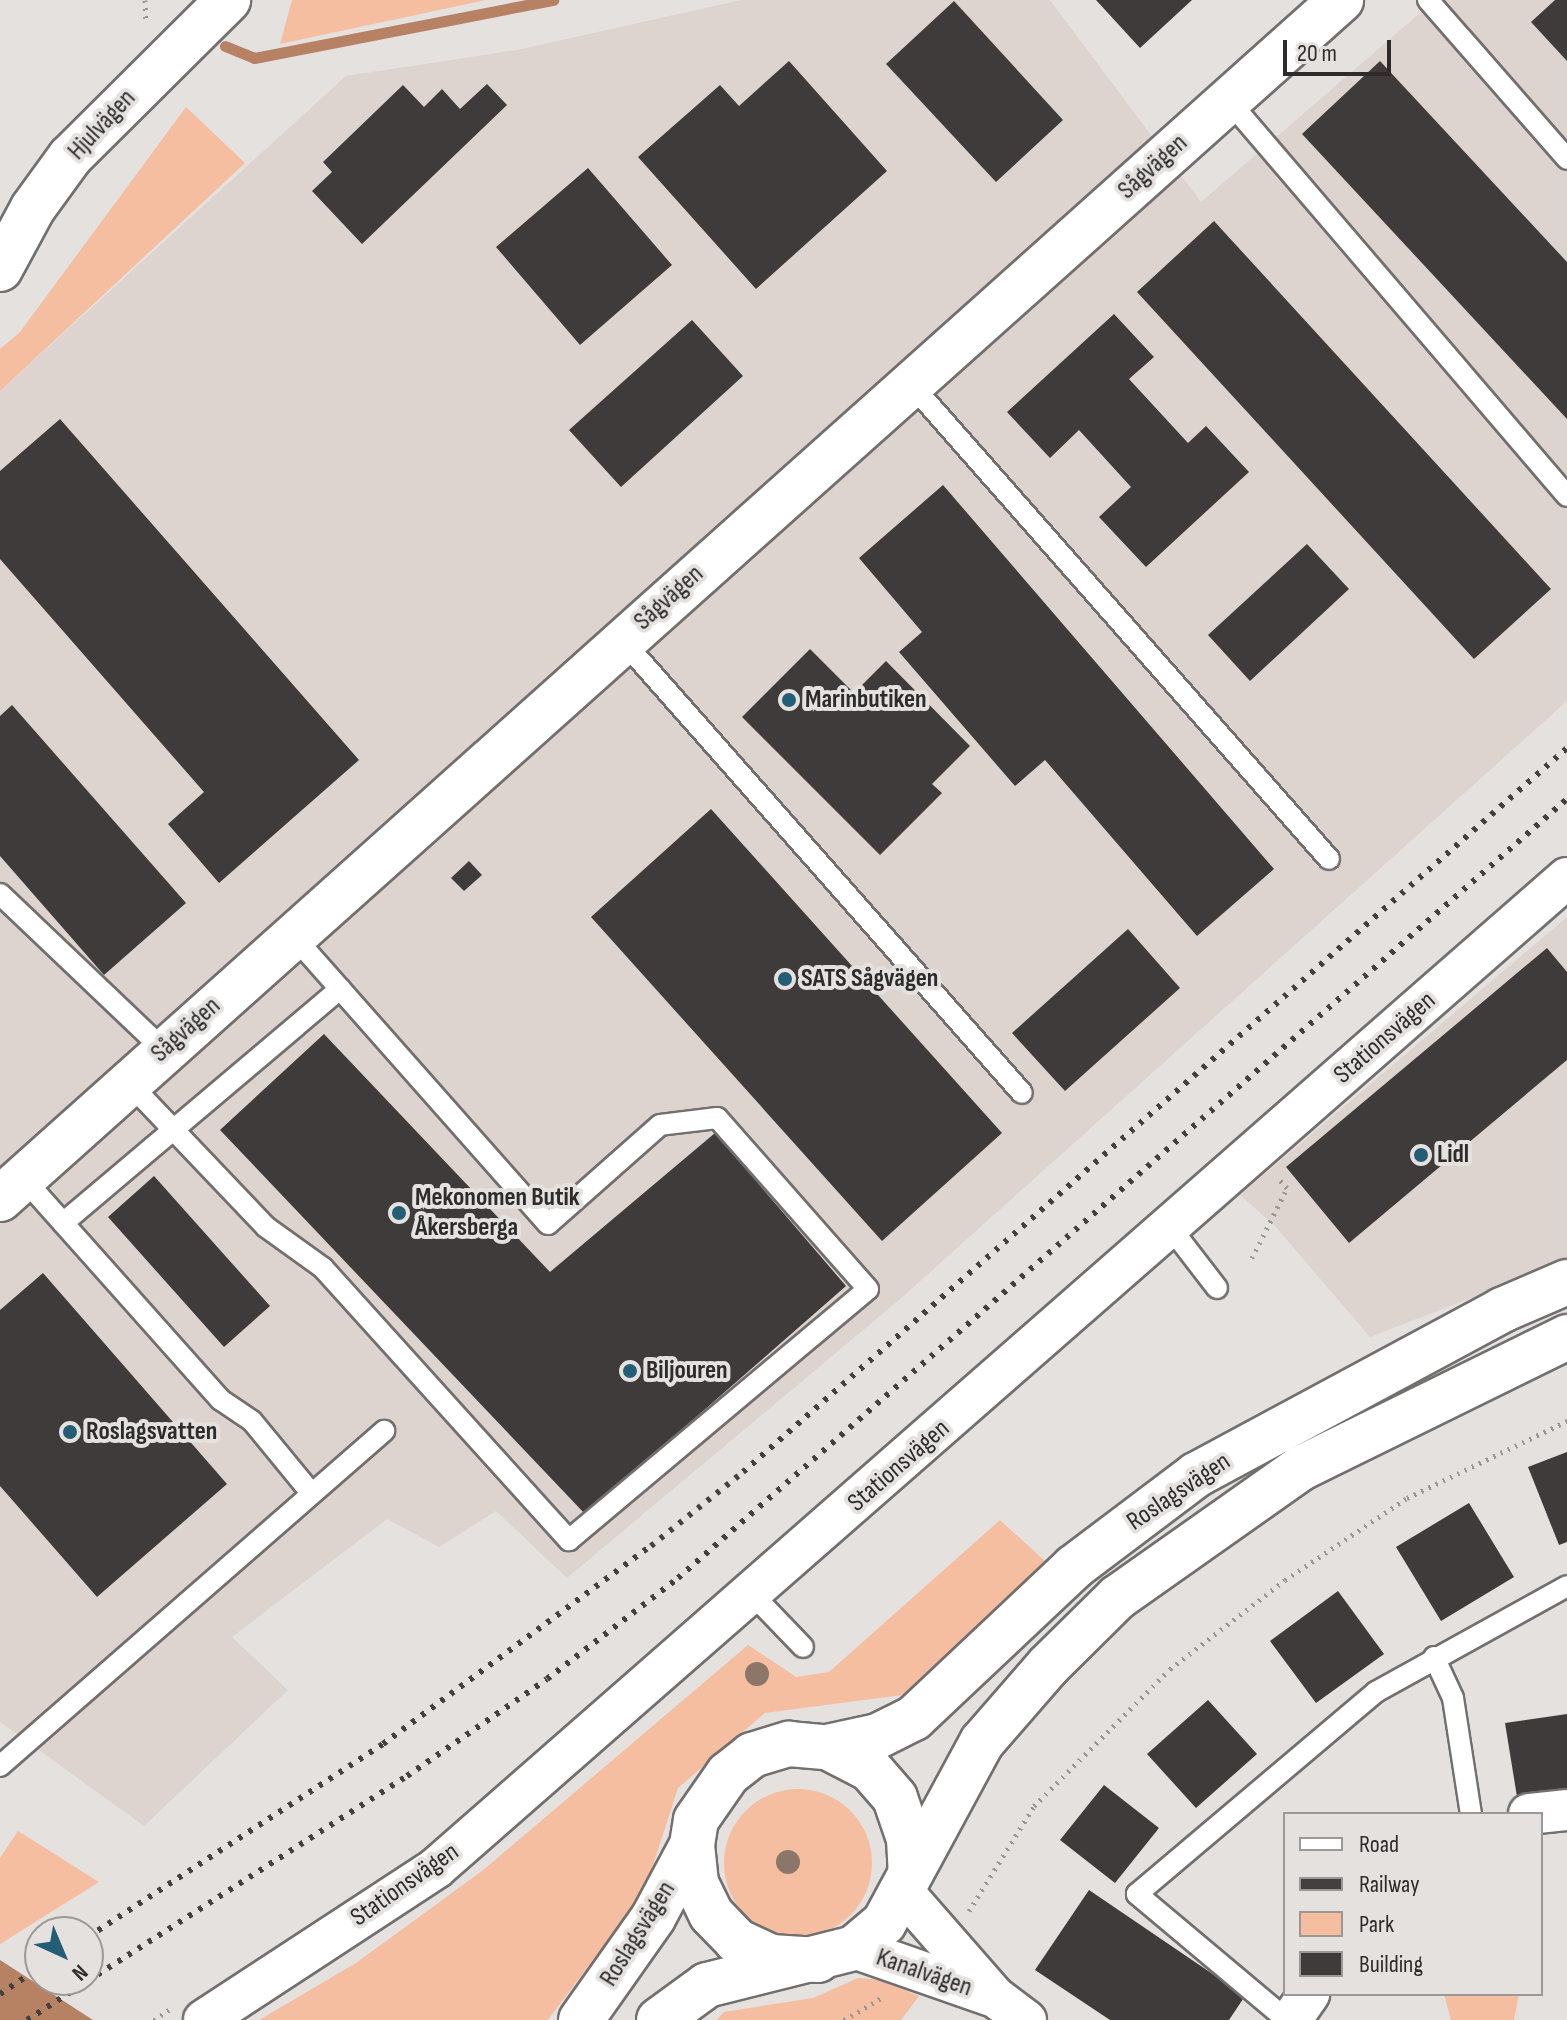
<!DOCTYPE html>
<html>
<head>
<meta charset="utf-8">
<style>
	body { margin:0 }
	#map { position:relative; width:1567px; height:2020px; overflow:hidden; background:#e4e1df; font-family:"Sofia Sans Condensed",sans-serif }
	div>[style] { position:absolute }
	[style*='--x'] { left:calc(var(--x)*1px); top:calc(var(--y)*1px); width:calc(var(--w)*1px); rotate:calc(var(--a)*1deg) }
	.built>* { inset:0; background:#ded4cf }
	.green>* { inset:0; background:#f5bea0 }
	.round { border-radius:50% }
	.water>* { inset:0; background:#b78264 }
	.stream>* { height:11px; margin:-5.5px; padding:0 5.5px; transform-origin:5.5px; border-radius:5.5px; background:#b78264 }
	.building>* { inset:0; background:#3e3b3a }
	.path>* { height:5px; margin-top:-2.5px; transform-origin:0; background:repeating-linear-gradient(90deg,#989594 0 2px,transparent 0 8px) }
	.roads { filter:drop-shadow(2px 0 #726f6e) drop-shadow(-2px 0 #726f6e) drop-shadow(0 2px #726f6e) drop-shadow(0 -2px #726f6e) }
	.lane>* { height:20px; margin:-10px; padding:0 10px; transform-origin:10px; border-radius:10px; background:#fff }
	.street>* { height:40px; margin:-20px; padding:0 20px; transform-origin:20px; border-radius:20px; background:#fff }
	.secondary>* { height:44px; margin:-22px; padding:0 22px; transform-origin:22px; border-radius:22px; background:#fff }
	.primary>* { height:44px; margin:-22px; padding:0 22px; transform-origin:22px; border-radius:22px; background:#fff }
	.rail>* { height:6px; margin-top:-3px; transform-origin:0; background:repeating-linear-gradient(90deg,#434140 0 4px,transparent 0 12px) }
	.trees>* { width:24px; height:24px; margin:-12px; border-radius:50%; background:#8c7669 }
	.dots>* { width:22px; height:22px; translate:-50% -50%; box-sizing:border-box; border:4px solid #e4e1df; border-radius:50% }
	span { translate:-50% -50%; white-space:nowrap; text-align:center; line-height:1.15; -webkit-text-stroke:8px #e4e1df; paint-order:stroke }
	.street-label { font-size:26px; color:#2d2b2b }
	.poi-label { font-size:26px; color:#2d2b2b; font-weight:700 }
	.left { translate:0 -50%; text-align:left }
	.legend { position:absolute; left:1283px; top:1812px; width:260px; height:184px; box-sizing:border-box; background:#e4e1df; border:2px solid #9b9897; margin:0; padding:10px 14px; list-style:none; font-size:24px; color:#2d2b2b }
	.legend li { display:flex; align-items:center; gap:16px; height:40px }
	.legend b { width:40px; border:2px solid #9b9897 }
	.north { position:absolute; left:24px; top:1916px; width:80px; height:80px; box-sizing:border-box; background:#e4e1df; border:2px solid #9b9897; border-radius:50%; rotate:136deg; font-size:22px; font-weight:700; line-height:32px; text-align:center; color:#2d2b2b }
	.north::after { content:''; display:block; margin:auto; width:28px; height:36px; background:#235e76; clip-path:polygon(50% 0,100% 100%,50% 72%,0 100%) }
	.scale { position:absolute; left:1283px; top:40px; width:108px; height:36px; box-sizing:border-box; border:4px solid #2d2b2b; border-top:0; padding-left:10px; font-size:24px; line-height:28px; white-space:nowrap; color:#2d2b2b; -webkit-text-stroke:6px #e4e1df; paint-order:stroke }
</style>
</head>
<body>
<div id="map">
	<div class="built">
		<div style="clip-path:polygon(741px 0,1050px 0,1201px 202px,1435px 0,1567px 0,1567px 701px,899px 1300px,567px 1578px,496px 1511px,439px 1547px,387px 1519px,232px 1637px,288px 1690px,144px 1826px,0 1722px,0 391px,346px 76px,517px 50px)"></div>
		<div style="clip-path:polygon(1567px 917px,1567px 1261px,1370px 1337px,1275px 1226px,1240px 1195px)"></div>
	</div>
	<div class="green">
		<div style="clip-path:polygon(292px 0,486px 0,280px 44px)"></div>
		<div style="clip-path:polygon(186px 107px,245px 163px,0 391px,0 349px,20px 332px)"></div>
		<div style="clip-path:polygon(1000px 1520px,1045px 1561px,902px 1695px,765px 1713px,678px 1788px,645px 1890px,548px 2020px,259px 2020px,356px 1963px,482px 1871px,748px 1645px,796px 1677px,829px 1672px)"></div>
		<div class="round" style="left:724px;top:1789px;width:148px;height:148px"></div>
		<div style="clip-path:polygon(18px 1831px,99px 1882px,0 1944px,0 1858px)"></div>
		<div style="clip-path:polygon(858px 1978px,882px 1980px,919px 1996px,901px 2020px,717px 2020px,724px 2012px,813px 1998px)"></div>
		<div style="clip-path:polygon(1444px 1994px,1519px 1994px,1514px 2020px,1451px 2020px)"></div>
	</div>
	<div class="water">
		<div style="clip-path:polygon(0 1960px,93px 2020px,0 2020px)"></div>
	</div>
	<div class="stream">
		<div style="--x:225;--y:46;--w:31;--a:22"></div>
		<div style="--x:254;--y:58;--w:305;--a:-11"></div>
	</div>
	<div class="building">
		<div style="clip-path:polygon(1096px 0,1192px 0,1140px 48px)"></div>
		<div style="clip-path:polygon(1555px 0,1567px 0,1567px 61px,1531px 22px)"></div>
		<div style="clip-path:polygon(954px 1px,1063px 120px,996px 182px,886px 64px)"></div>
		<div style="clip-path:polygon(789px 61px,887px 171px,756px 289px,638px 157px,720px 85px,739px 106px)"></div>
		<div style="clip-path:polygon(1380px 61px,1567px 262px,1567px 419px,1302px 134px)"></div>
		<div style="clip-path:polygon(487px 84px,507px 105px,362px 244px,312px 191px,332px 172px,323px 162px,403px 85px,424px 107px,442px 89px,460px 109px)"></div>
		<div style="clip-path:polygon(588px 168px,672px 265px,580px 345px,496px 247px)"></div>
		<div style="clip-path:polygon(1214px 221px,1551px 589px,1474px 659px,1137px 292px)"></div>
		<div style="clip-path:polygon(1114px 314px,1154px 357px,1129px 379px,1188px 443px,1206px 426px,1249px 472px,1146px 567px,1099px 517px,1131px 487px,1079px 430px,1050px 458px,1007px 412px)"></div>
		<div style="clip-path:polygon(692px 320px,743px 376px,621px 487px,569px 430px)"></div>
		<div style="clip-path:polygon(60px 419px,359px 760px,219px 883px,168px 824px,204px 792px,0 559px,0 471px)"></div>
		<div style="clip-path:polygon(943px 485px,1274px 869px,1197px 936px,1045px 760px,1015px 786px,899px 652px,922px 632px,859px 558px)"></div>
		<div style="clip-path:polygon(1307px 544px,1349px 589px,1250px 681px,1208px 635px)"></div>
		<div style="clip-path:polygon(810px 649px,854px 693px,886px 661px,970px 746px,932px 784px,942px 793px,880px 855px,742px 717px)"></div>
		<div style="clip-path:polygon(12px 705px,186px 903px,104px 975px,0 856px,0 716px)"></div>
		<div style="clip-path:polygon(711px 809px,1002px 1133px,882px 1241px,591px 917px)"></div>
		<div style="clip-path:polygon(469px 861px,482px 875px,464px 891px,451px 878px)"></div>
		<div style="clip-path:polygon(1128px 929px,1180px 988px,1065px 1091px,1012px 1033px)"></div>
		<div style="clip-path:polygon(1547px 948px,1567px 972px,1567px 1060px,1349px 1243px,1286px 1167px)"></div>
		<div style="clip-path:polygon(324px 1034px,550px 1272px,715px 1133px,846px 1286px,585px 1514px,220px 1130px)"></div>
		<div style="clip-path:polygon(154px 1176px,270px 1306px,224px 1347px,108px 1217px)"></div>
		<div style="clip-path:polygon(43px 1273px,227px 1484px,97px 1597px,0 1486px,0 1310px)"></div>
		<div style="clip-path:polygon(1567px 1452px,1567px 1542px,1559px 1545px,1528px 1467px)"></div>
		<div style="clip-path:polygon(1469px 1503px,1514px 1577px,1441px 1621px,1396px 1547px)"></div>
		<div style="clip-path:polygon(1338px 1591px,1384px 1654px,1316px 1703px,1270px 1641px)"></div>
		<div style="clip-path:polygon(1208px 1700px,1257px 1754px,1196px 1808px,1147px 1754px)"></div>
		<div style="clip-path:polygon(1567px 1714px,1567px 1801px,1519px 1809px,1505px 1723px)"></div>
		<div style="clip-path:polygon(1104px 1785px,1159px 1828px,1115px 1883px,1060px 1840px)"></div>
		<div style="clip-path:polygon(1089px 1890px,1245px 1996px,1229px 2020px,1110px 2020px,1035px 1970px)"></div>
	</div>
	<div class="path">
		<div style="--x:145;--y:0;--w:23;--a:88"></div>
		<div style="--x:1252;--y:1258;--w:78;--a:-63.4"></div>
		<div style="--x:1287;--y:1188;--w:13;--a:-132"></div>
		<div style="--x:969;--y:1911;--w:123;--a:-58.2"></div>
		<div style="--x:1034;--y:1806;--w:193;--a:-45.2"></div>
		<div style="--x:1170;--y:1669;--w:145;--a:-37.7"></div>
		<div style="--x:1285;--y:1580;--w:147;--a:-33.9"></div>
		<div style="--x:1407;--y:1498;--w:178;--a:-25.7"></div>
		<div style="--x:154;--y:2020;--w:18;--a:-34"></div>
		<div style="--x:844;--y:2020;--w:43;--a:-30.7"></div>
	</div>
	<div class="roads">
		<div class="lane">
			<div style="--x:1428;--y:0;--w:211;--a:48.8"></div>
			<div style="--x:1228;--y:100;--w:521;--a:49.43"></div>
			<div style="--x:910;--y:383;--w:634;--a:48.64"></div>
			<div style="--x:622;--y:640;--w:604;--a:48.56"></div>
			<div style="--x:0;--y:894;--w:225;--a:43.6"></div>
			<div style="--x:128;--y:1082;--w:200;--a:46.4"></div>
			<div style="--x:266;--y:1227;--w:70;--a:35.7"></div>
			<div style="--x:323;--y:1268;--w:367;--a:47.9"></div>
			<div style="--x:569;--y:1540;--w:390;--a:-40"></div>
			<div style="--x:868;--y:1289;--w:228;--a:-131.4"></div>
			<div style="--x:717;--y:1118;--w:57;--a:173"></div>
			<div style="--x:660;--y:1125;--w:149;--a:138.5"></div>
			<div style="--x:548;--y:1224;--w:386;--a:-131.5"></div>
			<div style="--x:23;--y:1178;--w:297;--a:48.3"></div>
			<div style="--x:221;--y:1400;--w:37;--a:34"></div>
			<div style="--x:252;--y:1421;--w:94;--a:50.6"></div>
			<div style="--x:63;--y:1223;--w:363;--a:-40.2"></div>
			<div style="--x:1170;--y:1227;--w:77;--a:52.4"></div>
			<div style="--x:753;--y:1595;--w:72;--a:46.1"></div>
			<div style="--x:1434;--y:1657;--w:45;--a:65.1"></div>
			<div style="--x:1453;--y:1698;--w:117;--a:81.2"></div>
			<div style="--x:0;--y:1766;--w:510;--a:-41.1"></div>
			<div style="--x:1287;--y:2020;--w:196;--a:-140"></div>
			<div style="--x:1137;--y:1894;--w:313;--a:-40.2"></div>
			<div style="--x:1376;--y:1692;--w:218;--a:-29"></div>
		</div>
		<div class="street">
			<div style="--x:1529;--y:1814;--w:38;--a:-6"></div>
			<div style="--x:904;--y:1893;--w:138;--a:48.8"></div>
			<div style="--x:995;--y:1997;--w:39;--a:37"></div>
			<div style="--x:854;--y:1948;--w:145;--a:19.3"></div>
			<div style="--x:204;--y:2020;--w:277;--a:-33.2"></div>
			<div style="--x:436;--y:1868;--w:1503;--a:-41.2"></div>
			<div style="--x:1291;--y:2020;--w:32;--a:-55"></div>
		</div>
		<div class="secondary">
			<div style="--x:0;--y:269;--w:69;--a:-61.6"></div>
			<div style="--x:33;--y:208;--w:63;--a:-54"></div>
			<div style="--x:70;--y:157;--w:223;--a:-44.8"></div>
			<div style="--x:0;--y:1199;--w:1799;--a:-41.8"></div>
		</div>
		<div class="primary">
			<div style="--x:827;--y:1747;--w:48;--a:27.1"></div>
			<div style="--x:870;--y:1769;--w:38;--a:49"></div>
			<div style="--x:895;--y:1798;--w:43;--a:71.1"></div>
			<div style="--x:909;--y:1839;--w:33;--a:87"></div>
			<div style="--x:818;--y:1960;--w:47;--a:-176.3"></div>
			<div style="--x:771;--y:1957;--w:38;--a:-155"></div>
			<div style="--x:737;--y:1941;--w:37;--a:-134"></div>
			<div style="--x:711;--y:1914;--w:34;--a:-116"></div>
			<div style="--x:696;--y:1883;--w:38;--a:-96"></div>
			<div style="--x:692;--y:1845;--w:25;--a:-81"></div>
			<div style="--x:696;--y:1820;--w:56;--a:-55.2"></div>
			<div style="--x:728;--y:1774;--w:31;--a:-38"></div>
			<div style="--x:752;--y:1755;--w:39;--a:-17"></div>
			<div style="--x:789;--y:1744;--w:38;--a:5"></div>
			<div style="--x:827;--y:1747;--w:52;--a:-12.2"></div>
			<div style="--x:878;--y:1736;--w:40;--a:-26.6"></div>
			<div style="--x:914;--y:1718;--w:220;--a:-43.3"></div>
			<div style="--x:1074;--y:1567;--w:153;--a:-37"></div>
			<div style="--x:1196;--y:1475;--w:348;--a:-28.3"></div>
			<div style="--x:1502;--y:1310;--w:71;--a:-23.3"></div>
			<div style="--x:581;--y:2020;--w:125;--a:-54.8"></div>
			<div style="--x:653;--y:1918;--w:83;--a:-61.9"></div>
			<div style="--x:659;--y:2020;--w:59;--a:-36.1"></div>
			<div style="--x:707;--y:1985;--w:152;--a:-14.1"></div>
			<div style="--x:854;--y:1948;--w:39;--a:-40"></div>
			<div style="--x:884;--y:1923;--w:206;--a:-61.6"></div>
			<div style="--x:982;--y:1742;--w:101;--a:-49"></div>
			<div style="--x:1048;--y:1666;--w:98;--a:-44.6"></div>
			<div style="--x:1118;--y:1597;--w:224;--a:-35.2"></div>
			<div style="--x:1301;--y:1468;--w:297;--a:-26.2"></div>
		</div>
	</div>
	<div class="rail">
		<div style="--x:88;--y:1937;--w:353;--a:-33.2"></div>
		<div style="--x:383;--y:1744;--w:333;--a:-36.5"></div>
		<div style="--x:651;--y:1546;--w:118;--a:-38.8"></div>
		<div style="--x:743;--y:1472;--w:1097;--a:-41.3"></div>
		<div style="--x:0;--y:1994;--w:48;--a:-34"></div>
		<div style="--x:27;--y:2020;--w:452;--a:-32.7"></div>
		<div style="--x:407;--y:1776;--w:170;--a:-34.7"></div>
		<div style="--x:547;--y:1679;--w:165;--a:-37.6"></div>
		<div style="--x:678;--y:1578;--w:1182;--a:-41.23"></div>
	</div>
	<div class="trees">
		<div style="left:757px;top:1674px"></div>
		<div style="left:788px;top:1862px"></div>
	</div>
	<div class="dots">
		<div style="left:789px;top:700px;background:#235e76"></div>
		<div style="left:785px;top:979px;background:#235e76"></div>
		<div style="left:1421px;top:1155px;background:#235e76"></div>
		<div style="left:399px;top:1213px;background:#235e76"></div>
		<div style="left:630px;top:1371px;background:#235e76"></div>
		<div style="left:70px;top:1432px;background:#235e76"></div>
	</div>
	<div class="street-label">
		<span style="left:102px;top:125px;rotate:-47deg">Hjulvägen</span>
		<span style="left:1153px;top:167px;rotate:-42deg">Sågvägen</span>
		<span style="left:669px;top:598px;rotate:-42deg">Sågvägen</span>
		<span style="left:186px;top:1030px;rotate:-42deg">Sågvägen</span>
		<span style="left:1385px;top:1038px;rotate:-41deg">Stationsvägen</span>
		<span style="left:899px;top:1466px;rotate:-41deg">Stationsvägen</span>
		<span style="left:1179px;top:1492px;rotate:-34deg">Roslagsvägen</span>
		<span style="left:405px;top:1885px;rotate:-35deg">Stationsvägen</span>
		<span style="left:638px;top:1934px;rotate:-58deg">Roslagsvägen</span>
		<span style="left:924px;top:1973px;rotate:19deg">Kanalvägen</span>
	</div>
	<div class="poi-label">
		<span class="left" style="left:805px;top:700px">Marinbutiken</span>
		<span class="left" style="left:801px;top:979px">SATS Sågvägen</span>
		<span class="left" style="left:1437px;top:1155px">Lidl</span>
		<span class="left" style="left:415px;top:1213px">Mekonomen Butik<br>Åkersberga</span>
		<span class="left" style="left:646px;top:1371px">Biljouren</span>
		<span class="left" style="left:86px;top:1432px">Roslagsvatten</span>
	</div>
	<ul class="legend">
	<li><b style="height:10px;background:#fff"></b>Road</li>
	<li><b style="height:10px;background:#434140"></b>Railway</li>
	<li><b style="height:22px;background:#f5bea0"></b>Park</li>
	<li><b style="height:22px;background:#3e3b3a"></b>Building</li>
	</ul>
	<div class="north">N</div>
	<div class="scale">20 m</div>
</div>
</body>
</html>
